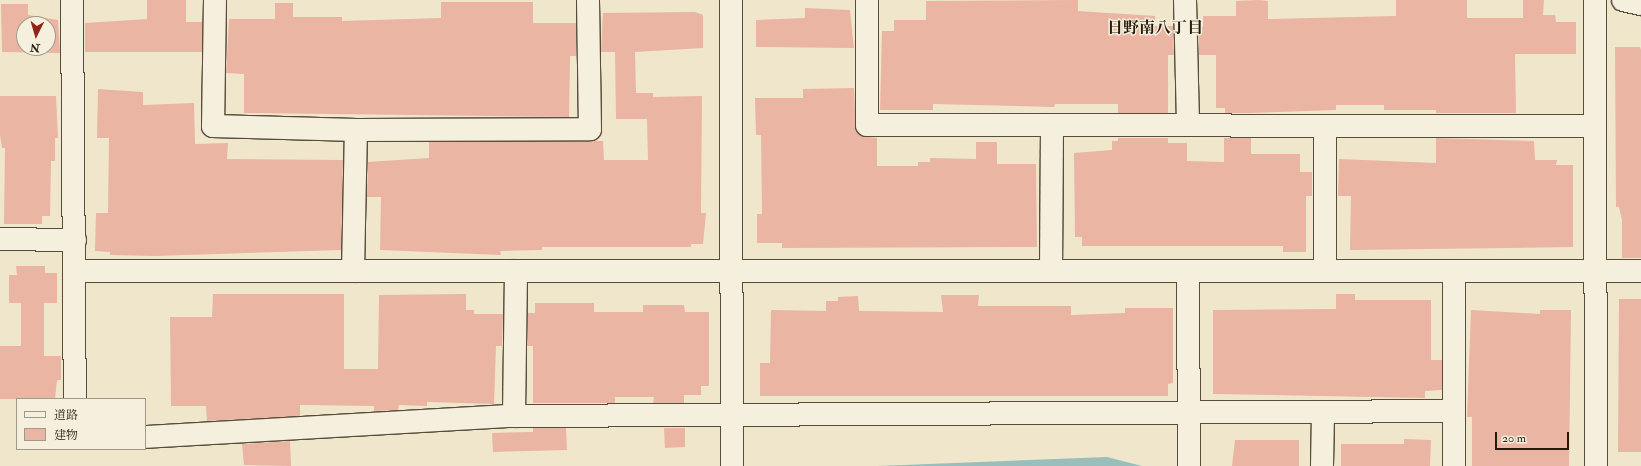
<!DOCTYPE html>
<html>
<head>
<meta charset="utf-8">
<style>
	body { margin:0 }
	#map { position:relative; width:1641px; height:466px; overflow:hidden; background:#f0e6cb; font-family:"IM FELL Double Pica","Noto Serif JP",serif }
	div>[style] { position:absolute }
	[style*='--x'] { left:calc(var(--x)*1px); top:calc(var(--y)*1px); width:calc(var(--w)*1px); rotate:calc(var(--a)*1deg) }
	.water>* { inset:0; background:#9abfba }
	.building>* { inset:0; background:#eab5a3 }
	.roads { filter:drop-shadow(1px 0 #584d3b) drop-shadow(-1px 0 #584d3b) drop-shadow(0 1px #584d3b) drop-shadow(0 -1px #584d3b) }
	.street>* { height:22px; margin:-11px; padding:0 11px; transform-origin:11px; border-radius:11px; background:#f5efdd }
	span { translate:-50% -50%; white-space:nowrap; text-align:center; line-height:1.15; -webkit-text-stroke:3px #f5efdd; paint-order:stroke }
	.neighbourhood-label { font-size:16px; color:#261a0b; font-weight:700 }
	.legend { position:absolute; left:16px; top:398px; width:130px; height:52px; box-sizing:border-box; background:#f5efdd; border:1px solid #a29a89; margin:0; padding:5px 7px; list-style:none; font-size:12px; color:#261a0b }
	.legend li { display:flex; align-items:center; gap:8px; height:20px }
	.legend b { width:20px; border:1px solid #a29a89 }
	.north { position:absolute; left:16px; top:16px; width:40px; height:40px; box-sizing:border-box; background:#f5efdd; border:1px solid #a29a89; border-radius:50%; rotate:185deg; font-size:11px; font-weight:700; line-height:16px; text-align:center; color:#261a0b }
	.north::after { content:''; display:block; margin:auto; width:14px; height:18px; background:#8f2418; clip-path:polygon(50% 0,100% 100%,50% 72%,0 100%) }
	.scale { position:absolute; left:1495px; top:432px; width:74px; height:18px; box-sizing:border-box; border:2px solid #261a0b; border-top:0; padding-left:5px; font-size:12px; line-height:14px; white-space:nowrap; color:#261a0b; -webkit-text-stroke:3px #f5efdd; paint-order:stroke }
</style>
</head>
<body>
<div id="map">
	<div class="water">
		<div style="clip-path:polygon(1107px 457px,1142px 466px,878px 466px)"></div>
	</div>
	<div class="building">
		<div style="clip-path:polygon(147px 0,186px 0,186px 22px,202px 22px,202px 52px,85px 52px,85px 23px,147px 19px)"></div>
		<div style="clip-path:polygon(1078px 0,1078px 11px,1155px 16px,1155px 26px,1173px 26px,1174px 55px,1168px 55px,1168px 113px,1118px 113px,1118px 104px,1055px 104px,1054px 107px,933px 104px,933px 110px,880px 110px,882px 31px,894px 31px,894px 20px,926px 20px,926px 1px)"></div>
		<div style="clip-path:polygon(1396px 0,1467px 0,1467px 18px,1523px 18px,1523px 0,1544px 0,1543px 15px,1555px 15px,1556px 22px,1576px 22px,1576px 54px,1515px 54px,1516px 113px,1436px 113px,1436px 110px,1384px 110px,1384px 105px,1336px 105px,1336px 110px,1251px 113px,1225px 113px,1225px 108px,1216px 108px,1216px 55px,1199px 55px,1198px 27px,1203px 27px,1203px 16px,1236px 16px,1236px 1px,1258px 0,1268px 1px,1268px 19px,1396px 16px)"></div>
		<div style="clip-path:polygon(441px 2px,533px 2px,533px 23px,576px 23px,576px 56px,570px 56px,569px 117px,244px 113px,244px 74px,226px 73px,229px 19px,275px 19px,275px 3px,293px 3px,293px 17px,342px 17px,342px 21px,441px 18px)"></div>
		<div style="clip-path:polygon(evenodd,1px 4px,28px 4px,28px 15px,58px 20px,60px 53px,2px 52px,1px 4px,24px 24px,48px 24px,48px 48px,24px 48px,24px 24px)"></div>
		<div style="clip-path:polygon(805px 8px,850px 10px,854px 48px,756px 47px,756px 20px,805px 18px)"></div>
		<div style="clip-path:polygon(695px 12px,703px 15px,703px 48px,635px 52px,636px 93px,653px 93px,653px 97px,702px 96px,701px 213px,706px 213px,703px 244px,691px 244px,691px 247px,542px 247px,542px 250px,500px 251px,501px 255px,380px 250px,381px 197px,367px 197px,368px 162px,429px 158px,429px 142px,592px 141px,603px 141px,604px 160px,648px 160px,647px 119px,616px 119px,615px 52px,601px 52px,603px 13px)"></div>
		<div style="clip-path:polygon(1615px 47px,1640px 47px,1641px 50px,1641px 258px,1622px 258px,1622px 220px,1619px 207px,1616px 207px)"></div>
		<div style="clip-path:polygon(854px 88px,856px 131px,861px 136px,877px 138px,877px 166px,918px 166px,918px 162px,930px 162px,930px 158px,976px 159px,976px 142px,997px 142px,997px 164px,1036px 164px,1037px 247px,782px 248px,782px 243px,757px 243px,757px 214px,762px 214px,761px 135px,756px 135px,755px 98px,803px 98px,803px 89px)"></div>
		<div style="clip-path:polygon(98px 89px,143px 92px,143px 105px,194px 103px,195px 144px,228px 143px,227px 159px,343px 160px,341px 250px,155px 256px,110px 255px,110px 252px,95px 251px,96px 213px,108px 213px,109px 138px,97px 138px)"></div>
		<div style="clip-path:polygon(0 96px,56px 96px,58px 138px,55px 138px,55px 161px,51px 161px,50px 216px,42px 216px,42px 224px,4px 224px,5px 148px,2px 148px,0 135px)"></div>
		<div style="clip-path:polygon(1118px 138px,1168px 138px,1168px 143px,1187px 143px,1187px 161px,1224px 162px,1224px 138px,1251px 138px,1251px 154px,1300px 154px,1300px 172px,1312px 172px,1312px 196px,1306px 196px,1306px 252px,1283px 252px,1283px 246px,1082px 246px,1082px 237px,1075px 237px,1074px 153px,1112px 150px,1112px 141px,1118px 141px)"></div>
		<div style="clip-path:polygon(1436px 138px,1534px 141px,1535px 160px,1557px 160px,1556px 165px,1573px 165px,1573px 247px,1350px 250px,1351px 196px,1338px 196px,1339px 159px,1436px 163px)"></div>
		<div style="clip-path:polygon(16px 266px,45px 266px,45px 273px,57px 273px,57px 303px,44px 303px,44px 356px,61px 356px,61px 380px,57px 380px,55px 399px,0 399px,0 346px,21px 346px,21px 303px,9px 303px,9px 275px,17px 275px)"></div>
		<div style="clip-path:polygon(213px 294px,344px 294px,344px 369px,378px 369px,379px 295px,466px 294px,466px 310px,474px 310px,474px 314px,503px 314px,502px 346px,496px 346px,494px 404px,427px 402px,427px 406px,399px 405px,398px 410px,374px 411px,374px 406px,300px 405px,300px 416px,207px 421px,206px 406px,171px 406px,170px 317px,212px 317px)"></div>
		<div style="clip-path:polygon(1336px 294px,1355px 294px,1355px 300px,1431px 300px,1431px 360px,1442px 360px,1442px 390px,1425px 391px,1425px 398px,1213px 394px,1213px 310px,1336px 309px)"></div>
		<div style="clip-path:polygon(941px 295px,979px 295px,978px 306px,1071px 306px,1071px 315px,1125px 313px,1125px 308px,1173px 308px,1173px 383px,1168px 384px,1168px 396px,760px 396px,760px 363px,770px 363px,771px 310px,826px 311px,826px 301px,838px 301px,838px 297px,858px 296px,859px 311px,943px 312px)"></div>
		<div style="clip-path:polygon(1619px 299px,1641px 299px,1641px 452px,1618px 452px)"></div>
		<div style="clip-path:polygon(535px 303px,594px 303px,594px 312px,643px 312px,643px 305px,684px 305px,685px 312px,709px 312px,709px 386px,701px 386px,701px 395px,684px 395px,684px 403px,653px 403px,654px 397px,615px 397px,615px 403px,533px 403px,533px 346px,527px 346px,528px 313px,535px 313px)"></div>
		<div style="clip-path:polygon(1471px 310px,1540px 314px,1540px 310px,1571px 310px,1569px 466px,1472px 466px,1472px 417px,1467px 417px)"></div>
		<div style="clip-path:polygon(533px 428px,566px 428px,567px 450px,493px 452px,492px 433px,533px 432px)"></div>
		<div style="clip-path:polygon(664px 428px,685px 428px,685px 447px,665px 448px)"></div>
		<div style="clip-path:polygon(1404px 439px,1431px 440px,1430px 466px,1341px 466px,1341px 444px,1404px 444px)"></div>
		<div style="clip-path:polygon(1235px 440px,1299px 440px,1299px 466px,1232px 466px)"></div>
		<div style="clip-path:polygon(290px 441px,291px 466px,244px 465px,242px 444px)"></div>
	</div>
	<div class="roads">
		<div class="street">
			<div style="--x:72;--y:0;--w:399;--a:89.6"></div>
			<div style="--x:215;--y:0;--w:126;--a:90.9"></div>
			<div style="--x:213;--y:126;--w:143;--a:1.6"></div>
			<div style="--x:356;--y:130;--w:234;--a:-0.2"></div>
			<div style="--x:590;--y:129;--w:129;--a:-90.9"></div>
			<div style="--x:731;--y:0;--w:466;--a:89.9"></div>
			<div style="--x:867;--y:0;--w:125;--a:90"></div>
			<div style="--x:867;--y:125;--w:727;--a:0.08"></div>
			<div style="--x:1185;--y:0;--w:124;--a:88.6"></div>
			<div style="--x:1595;--y:0;--w:466;--a:89.9"></div>
			<div style="--x:1623;--y:0;--w:18;--a:13"></div>
			<div style="--x:1325;--y:128;--w:143;--a:90"></div>
			<div style="--x:0;--y:239;--w:75;--a:0.8"></div>
			<div style="--x:75;--y:271;--w:1566;--a:0"></div>
			<div style="--x:353;--y:271;--w:141;--a:-88.8"></div>
			<div style="--x:1051;--y:271;--w:144;--a:-89.6"></div>
			<div style="--x:1188;--y:271;--w:195;--a:89.7"></div>
			<div style="--x:514;--y:416;--w:145;--a:-89.2"></div>
			<div style="--x:145;--y:437;--w:370;--a:-3.3"></div>
			<div style="--x:514;--y:416;--w:940;--a:-0.3"></div>
			<div style="--x:1322;--y:466;--w:53;--a:-88.9"></div>
			<div style="--x:1454;--y:466;--w:195;--a:-90"></div>
		</div>
	</div>
	<div class="neighbourhood-label">
		<span style="left:1155px;top:28px">日野南八丁目</span>
	</div>
	<ul class="legend">
	<li><b style="height:5px;background:#f5efdd"></b>道路</li>
	<li><b style="height:11px;background:#eab5a3"></b>建物</li>
	</ul>
	<div class="north">N</div>
	<div class="scale">20 m</div>
</div>
</body>
</html>
